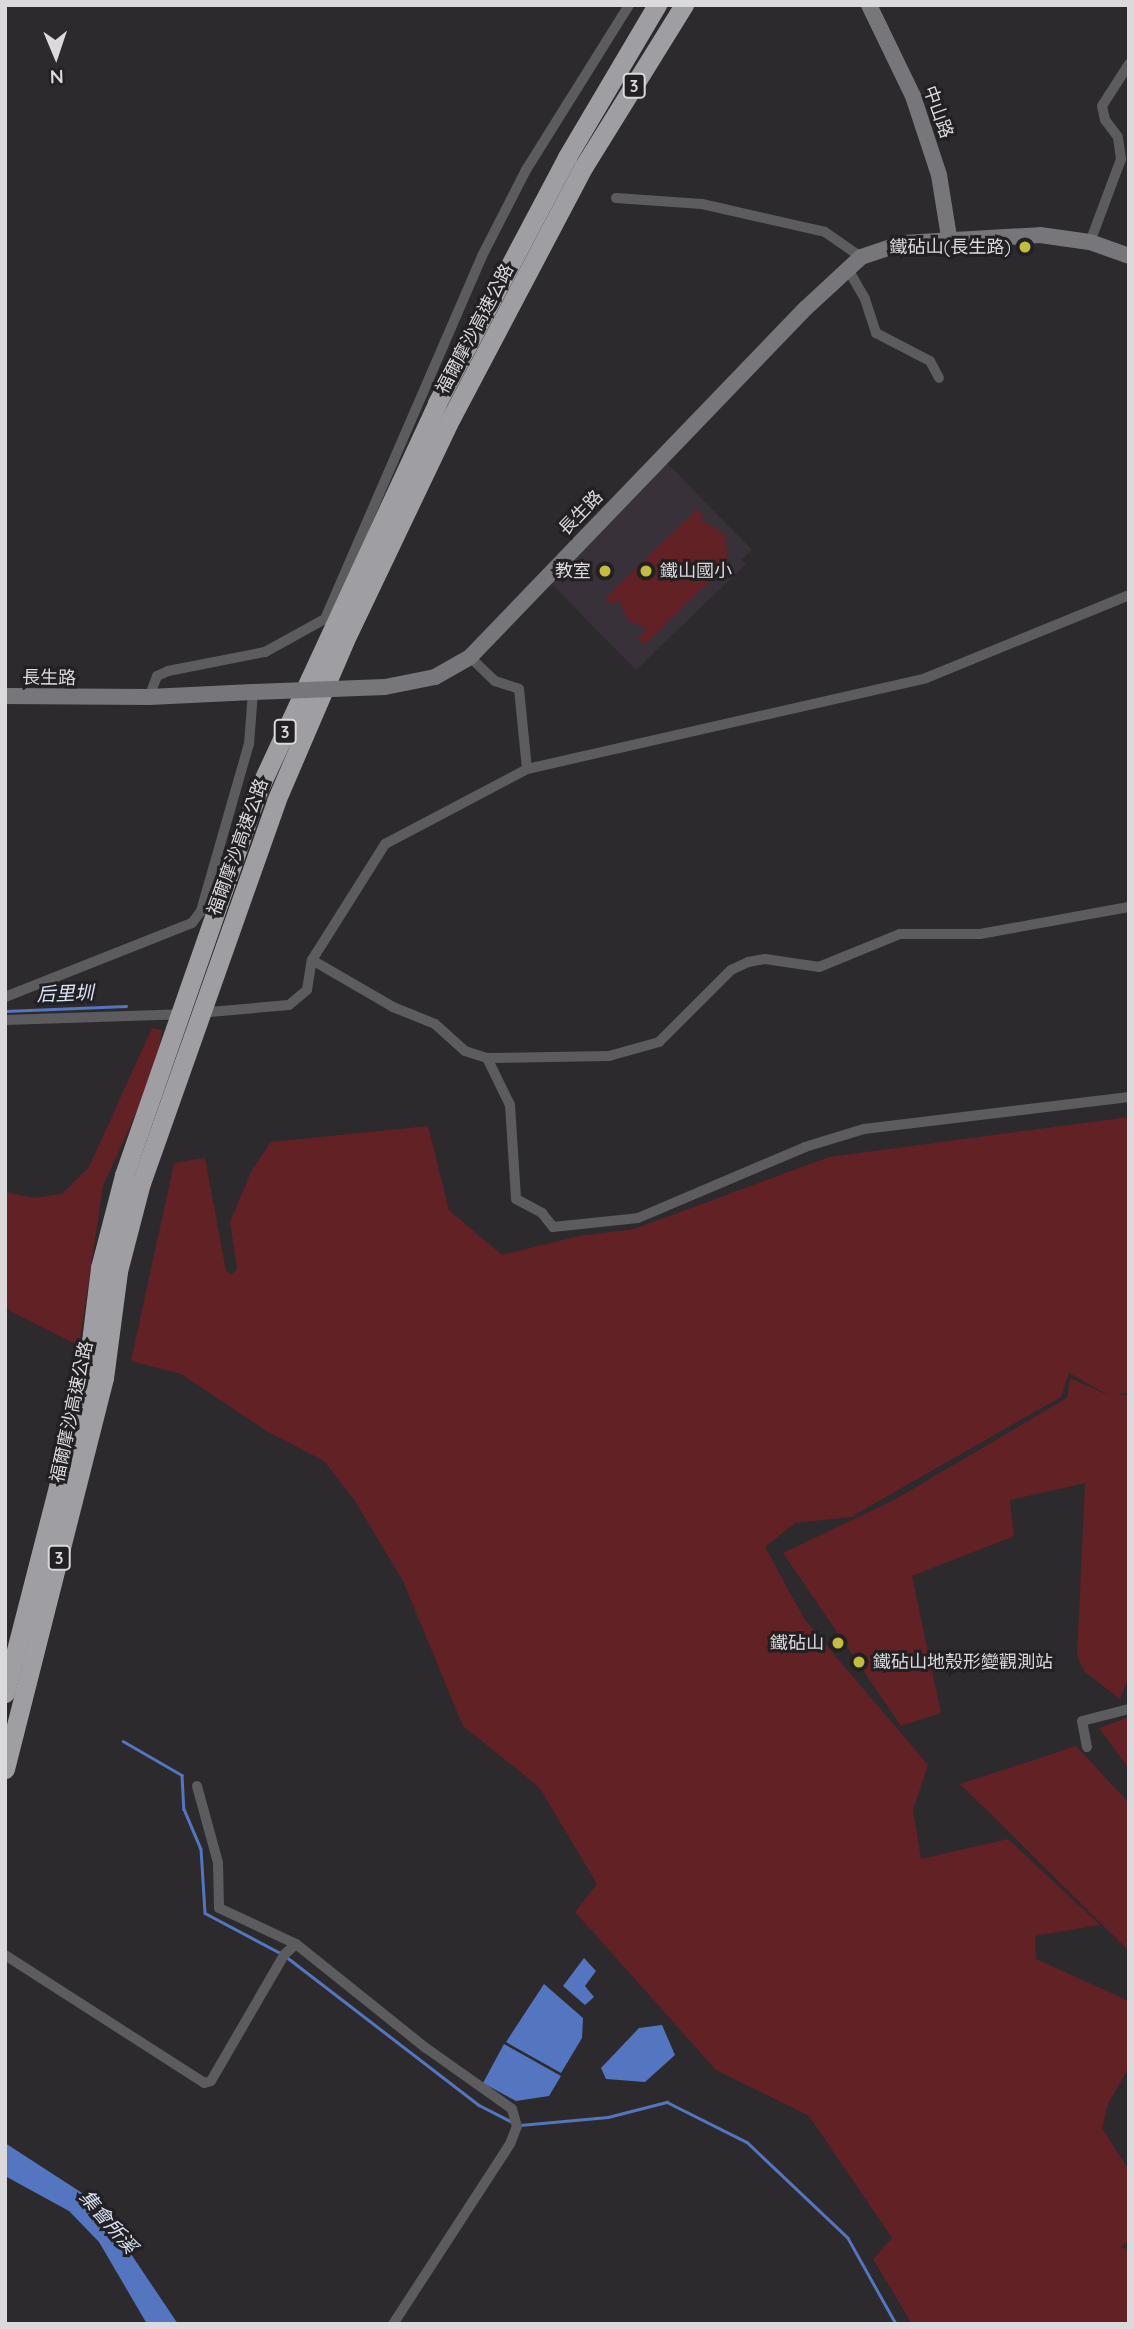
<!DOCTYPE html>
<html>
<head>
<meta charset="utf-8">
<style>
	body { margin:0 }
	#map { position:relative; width:1134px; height:2329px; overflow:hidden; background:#2c2a2d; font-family:Quicksand,"Noto Sans TC",sans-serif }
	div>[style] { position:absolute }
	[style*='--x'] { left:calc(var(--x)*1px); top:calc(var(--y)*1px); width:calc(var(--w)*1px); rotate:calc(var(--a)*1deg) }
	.built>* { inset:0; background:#383139 }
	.green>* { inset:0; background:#612125 }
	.water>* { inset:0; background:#5475bf }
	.stream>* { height:2.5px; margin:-1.25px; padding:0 1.25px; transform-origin:1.25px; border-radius:1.25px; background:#5475bf }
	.street>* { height:10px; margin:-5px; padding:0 5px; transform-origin:5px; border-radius:5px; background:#5c5b5d }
	.secondary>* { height:16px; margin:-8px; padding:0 8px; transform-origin:8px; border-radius:8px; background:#77767a }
	.highway>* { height:19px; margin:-9.5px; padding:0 9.5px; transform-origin:9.5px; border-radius:9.5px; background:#9f9ea3 }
	.secondary-bridge>* { height:16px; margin:-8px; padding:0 8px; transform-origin:8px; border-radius:8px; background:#77767a }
	.dots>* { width:19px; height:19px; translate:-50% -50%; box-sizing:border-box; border:4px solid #232023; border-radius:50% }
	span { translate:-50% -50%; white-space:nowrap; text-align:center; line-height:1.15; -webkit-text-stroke:6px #232023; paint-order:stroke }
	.shield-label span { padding:2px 5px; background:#232023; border:2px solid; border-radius:5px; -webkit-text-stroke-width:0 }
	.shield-label { font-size:16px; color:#dbd9db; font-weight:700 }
	.street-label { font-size:18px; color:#dbd9db }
	.poi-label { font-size:18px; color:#dbd9db }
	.right { translate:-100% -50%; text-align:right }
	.left { translate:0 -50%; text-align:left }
	.water-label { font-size:19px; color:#d9e3f7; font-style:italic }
	.frame { position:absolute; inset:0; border:7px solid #dbd9db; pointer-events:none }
	.north { position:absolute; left:21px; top:21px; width:70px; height:70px; -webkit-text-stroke:5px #232023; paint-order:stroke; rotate:178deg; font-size:19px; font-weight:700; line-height:28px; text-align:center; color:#dbd9db }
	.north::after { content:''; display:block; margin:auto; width:24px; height:32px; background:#dbd9db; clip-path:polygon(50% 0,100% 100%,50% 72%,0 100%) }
</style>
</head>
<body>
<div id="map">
	<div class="built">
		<div style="clip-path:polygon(666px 462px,752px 550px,741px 560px,746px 564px,636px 670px,546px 578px)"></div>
	</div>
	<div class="green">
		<div style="clip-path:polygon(697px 509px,704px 516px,700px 520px,725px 534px,728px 563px,644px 645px,638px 639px,647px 629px,627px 620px,619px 599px,612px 605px,605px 598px)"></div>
		<div style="clip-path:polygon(152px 1028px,162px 1030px,156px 1069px,103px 1186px,79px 1346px,10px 1311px,5px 1303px,5px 1192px,34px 1198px,62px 1194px,89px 1167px)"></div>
		<div style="clip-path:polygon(1129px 1117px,1129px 1393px,1116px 1395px,1129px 1395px,1129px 1676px,1120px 1699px,1085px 1672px,1077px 1656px,1085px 1483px,1010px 1500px,1014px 1536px,912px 1576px,941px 1713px,901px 1726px,783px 1553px,894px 1500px,1067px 1398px,1070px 1378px,1110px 1396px,1069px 1373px,1061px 1397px,851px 1517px,795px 1523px,765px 1547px,805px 1620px,928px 1765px,913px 1810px,921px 1859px,1008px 1839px,1100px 1925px,1035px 1936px,1036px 1959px,1129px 2001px,1129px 2067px,1108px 2104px,1102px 2128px,1129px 2170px,1129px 2241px,1121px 2247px,1129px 2250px,1129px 2324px,912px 2324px,873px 2259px,892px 2238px,809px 2116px,716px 2070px,575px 1912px,597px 1884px,539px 1787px,463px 1726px,403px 1581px,355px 1501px,324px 1461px,268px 1432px,181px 1374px,131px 1361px,174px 1163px,205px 1158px,226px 1271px,232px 1274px,237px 1269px,230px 1222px,252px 1170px,271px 1142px,428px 1126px,449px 1210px,502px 1255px,579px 1236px,634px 1229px,829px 1157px)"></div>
		<div style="clip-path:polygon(1129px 1717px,1129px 1769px,1099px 1728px)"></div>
		<div style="clip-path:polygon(1076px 1746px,1129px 1803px,1129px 1951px,960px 1784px)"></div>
	</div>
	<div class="water">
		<div style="clip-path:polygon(584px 1958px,596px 1971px,585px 1986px,594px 1997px,585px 2005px,563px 1986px)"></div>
		<div style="clip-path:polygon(544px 1984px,583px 2018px,582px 2038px,561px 2073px,506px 2042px)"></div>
		<div style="clip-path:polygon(662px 2025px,675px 2055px,645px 2082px,606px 2079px,601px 2068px,639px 2028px)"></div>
		<div style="clip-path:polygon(504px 2044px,561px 2076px,549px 2096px,516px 2101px,483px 2083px)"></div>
		<div style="clip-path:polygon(5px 2143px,96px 2202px,178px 2324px,147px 2324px,99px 2242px,69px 2211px,5px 2176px)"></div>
	</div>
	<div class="stream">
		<div style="--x:5;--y:1011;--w:121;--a:-2.4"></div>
		<div style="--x:123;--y:1741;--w:68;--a:30"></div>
		<div style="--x:182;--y:1775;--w:34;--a:87"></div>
		<div style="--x:184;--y:1809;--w:43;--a:67"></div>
		<div style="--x:201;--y:1849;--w:64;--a:86.4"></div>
		<div style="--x:205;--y:1913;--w:87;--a:28"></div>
		<div style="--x:288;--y:1958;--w:241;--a:37.6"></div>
		<div style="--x:479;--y:2105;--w:36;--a:27"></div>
		<div style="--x:520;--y:2125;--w:88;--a:-5.2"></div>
		<div style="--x:608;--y:2117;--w:61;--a:-14.3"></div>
		<div style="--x:667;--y:2102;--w:89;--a:26.6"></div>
		<div style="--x:747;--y:2142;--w:139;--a:43.5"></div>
		<div style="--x:848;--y:2238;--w:98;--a:60.8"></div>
	</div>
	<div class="street">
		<div style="--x:616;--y:198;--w:86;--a:4"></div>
		<div style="--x:702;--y:204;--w:126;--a:12.8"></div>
		<div style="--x:825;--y:232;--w:44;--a:34.8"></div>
		<div style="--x:1090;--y:242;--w:89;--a:-69.5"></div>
		<div style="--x:1121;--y:159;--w:22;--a:-98"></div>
		<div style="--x:1118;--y:137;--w:21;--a:-127"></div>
		<div style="--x:1105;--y:120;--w:14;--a:-102"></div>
		<div style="--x:1102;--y:106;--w:50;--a:-57.3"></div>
		<div style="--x:849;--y:271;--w:32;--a:60"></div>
		<div style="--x:865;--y:299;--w:36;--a:72"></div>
		<div style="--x:876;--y:333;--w:61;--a:27.4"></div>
		<div style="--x:930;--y:361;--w:19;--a:62"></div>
		<div style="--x:470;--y:657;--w:35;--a:44"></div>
		<div style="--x:495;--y:681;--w:25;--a:18"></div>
		<div style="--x:519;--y:689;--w:80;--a:84.3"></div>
		<div style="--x:149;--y:697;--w:22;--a:-69"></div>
		<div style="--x:157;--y:676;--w:12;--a:-24"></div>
		<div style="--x:168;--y:671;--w:99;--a:-11.1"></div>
		<div style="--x:265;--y:652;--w:68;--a:-28.8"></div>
		<div style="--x:325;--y:619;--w:395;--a:-66.6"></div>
		<div style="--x:482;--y:256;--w:97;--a:-62.9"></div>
		<div style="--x:526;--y:170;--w:195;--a:-58"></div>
		<div style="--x:312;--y:960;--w:94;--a:30.1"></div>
		<div style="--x:393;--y:1007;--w:45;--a:22"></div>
		<div style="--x:435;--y:1024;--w:40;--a:42"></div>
		<div style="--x:465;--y:1051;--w:23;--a:18"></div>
		<div style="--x:487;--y:1058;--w:52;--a:63.9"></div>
		<div style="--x:510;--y:1105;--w:94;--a:86.3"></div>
		<div style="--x:516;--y:1199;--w:30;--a:28"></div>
		<div style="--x:542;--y:1213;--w:18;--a:52"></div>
		<div style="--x:553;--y:1227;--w:85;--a:-6"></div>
		<div style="--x:638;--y:1218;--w:181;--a:-23"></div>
		<div style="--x:805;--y:1147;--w:62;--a:-17"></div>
		<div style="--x:864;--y:1129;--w:267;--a:-6.9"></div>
		<div style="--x:5;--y:997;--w:201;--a:-21.6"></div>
		<div style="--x:192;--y:923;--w:15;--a:-53"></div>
		<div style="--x:201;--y:911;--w:174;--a:-74"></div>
		<div style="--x:249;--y:744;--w:52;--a:-85.6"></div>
		<div style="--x:198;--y:1013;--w:91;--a:-5"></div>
		<div style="--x:289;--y:1005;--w:23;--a:-40"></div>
		<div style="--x:307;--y:990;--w:30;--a:-81"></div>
		<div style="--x:312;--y:960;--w:137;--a:-57.8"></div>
		<div style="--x:385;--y:844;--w:161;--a:-27.8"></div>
		<div style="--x:527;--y:769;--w:409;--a:-12.8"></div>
		<div style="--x:926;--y:678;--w:219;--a:-22.2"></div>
		<div style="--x:5;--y:1020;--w:177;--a:-1.9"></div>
		<div style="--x:487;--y:1058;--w:122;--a:-0.9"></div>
		<div style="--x:609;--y:1056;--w:52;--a:-15.6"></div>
		<div style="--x:659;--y:1042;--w:102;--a:-45"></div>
		<div style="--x:731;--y:970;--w:19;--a:-25"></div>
		<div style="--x:748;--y:962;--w:17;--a:-10"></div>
		<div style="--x:765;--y:959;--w:55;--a:8.4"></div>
		<div style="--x:819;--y:967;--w:87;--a:-22.2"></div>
		<div style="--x:900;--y:934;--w:80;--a:0"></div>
		<div style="--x:980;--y:934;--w:151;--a:-10.3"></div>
		<div style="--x:1087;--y:1747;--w:26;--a:-101"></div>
		<div style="--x:1082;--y:1721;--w:49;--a:-14.3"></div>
		<div style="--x:197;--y:1786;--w:80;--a:74.7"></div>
		<div style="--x:218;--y:1863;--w:45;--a:88.7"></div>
		<div style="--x:219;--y:1908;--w:85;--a:25.1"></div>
		<div style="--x:5;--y:1955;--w:237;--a:32.7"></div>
		<div style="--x:204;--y:2083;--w:7;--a:-16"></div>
		<div style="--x:211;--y:2081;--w:146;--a:-59.9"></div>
		<div style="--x:284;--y:1955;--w:16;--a:-43"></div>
		<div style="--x:296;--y:1944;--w:166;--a:38.7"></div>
		<div style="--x:426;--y:2048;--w:105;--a:35.3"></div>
		<div style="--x:512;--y:2109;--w:18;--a:74"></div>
		<div style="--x:517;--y:2126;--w:19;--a:111"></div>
		<div style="--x:510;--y:2144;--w:215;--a:123"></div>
	</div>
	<div class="secondary">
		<div style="--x:869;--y:5;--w:101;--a:64.2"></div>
		<div style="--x:913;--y:96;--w:83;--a:71.8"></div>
		<div style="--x:939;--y:175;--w:63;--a:80.8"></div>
		<div style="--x:385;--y:687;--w:51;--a:-11.3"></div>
		<div style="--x:435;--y:677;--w:40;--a:-29.7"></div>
		<div style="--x:470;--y:657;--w:484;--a:-46.1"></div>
		<div style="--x:806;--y:308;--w:75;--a:-42.8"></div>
		<div style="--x:861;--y:257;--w:44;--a:-18.4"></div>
		<div style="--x:903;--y:243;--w:137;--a:-3.3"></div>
		<div style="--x:1040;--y:235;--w:50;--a:8"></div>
		<div style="--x:1090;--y:242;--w:41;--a:19.7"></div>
		<div style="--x:5;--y:696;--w:144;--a:0.4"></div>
		<div style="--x:149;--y:697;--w:104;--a:-2.8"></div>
	</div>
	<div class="highway">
		<div style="--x:5;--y:1693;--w:329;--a:-75.6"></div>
		<div style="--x:87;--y:1374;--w:107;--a:-83"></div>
		<div style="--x:100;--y:1268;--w:96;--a:-75.5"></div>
		<div style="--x:124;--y:1175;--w:407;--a:-70.8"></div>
		<div style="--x:258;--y:791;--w:427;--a:-65.2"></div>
		<div style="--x:437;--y:403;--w:278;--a:-62.1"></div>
		<div style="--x:567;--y:157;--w:177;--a:-59.4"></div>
		<div style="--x:5;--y:1769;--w:403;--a:-75.8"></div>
		<div style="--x:104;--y:1378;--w:108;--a:-82.5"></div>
		<div style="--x:118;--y:1271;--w:91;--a:-75.4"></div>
		<div style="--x:141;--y:1183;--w:405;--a:-70.5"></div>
		<div style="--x:276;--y:801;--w:175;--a:-66.8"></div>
		<div style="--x:345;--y:640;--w:246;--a:-64.5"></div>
		<div style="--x:451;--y:418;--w:285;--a:-62.2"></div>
		<div style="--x:584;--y:166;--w:190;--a:-58.2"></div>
	</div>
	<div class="secondary-bridge">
		<div style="--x:253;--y:692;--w:132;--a:-2.2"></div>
	</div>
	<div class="dots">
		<div style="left:1025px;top:247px;background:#c3bd3e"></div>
		<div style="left:605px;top:571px;background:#c3bd3e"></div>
		<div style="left:646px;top:571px;background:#c3bd3e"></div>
		<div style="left:838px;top:1643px;background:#c3bd3e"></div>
		<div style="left:859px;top:1662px;background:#c3bd3e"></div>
	</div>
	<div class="shield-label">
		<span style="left:634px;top:86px">3</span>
		<span style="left:285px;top:732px">3</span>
		<span style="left:59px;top:1558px">3</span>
	</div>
	<div class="street-label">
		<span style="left:938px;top:112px;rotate:70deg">中山路</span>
		<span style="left:475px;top:329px;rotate:-62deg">福爾摩沙高速公路</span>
		<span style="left:581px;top:513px;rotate:-46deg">長生路</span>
		<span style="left:49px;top:678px;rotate:1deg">長生路</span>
		<span style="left:238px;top:847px;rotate:-70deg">福爾摩沙高速公路</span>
		<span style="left:72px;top:1412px;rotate:-78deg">福爾摩沙高速公路</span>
	</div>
	<div class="poi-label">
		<span class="right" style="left:1011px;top:247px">鐵砧山(長生路)</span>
		<span class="right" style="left:591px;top:571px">教室</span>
		<span class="left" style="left:660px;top:571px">鐵山國小</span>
		<span class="right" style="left:824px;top:1643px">鐵砧山</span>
		<span class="left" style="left:873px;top:1662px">鐵砧山地殼形變觀測站</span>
	</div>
	<div class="water-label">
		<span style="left:65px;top:994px;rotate:-2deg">后里圳</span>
		<span style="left:108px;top:2222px;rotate:49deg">集會所溪</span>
	</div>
	<div class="frame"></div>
	<div class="north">N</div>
</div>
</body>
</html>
